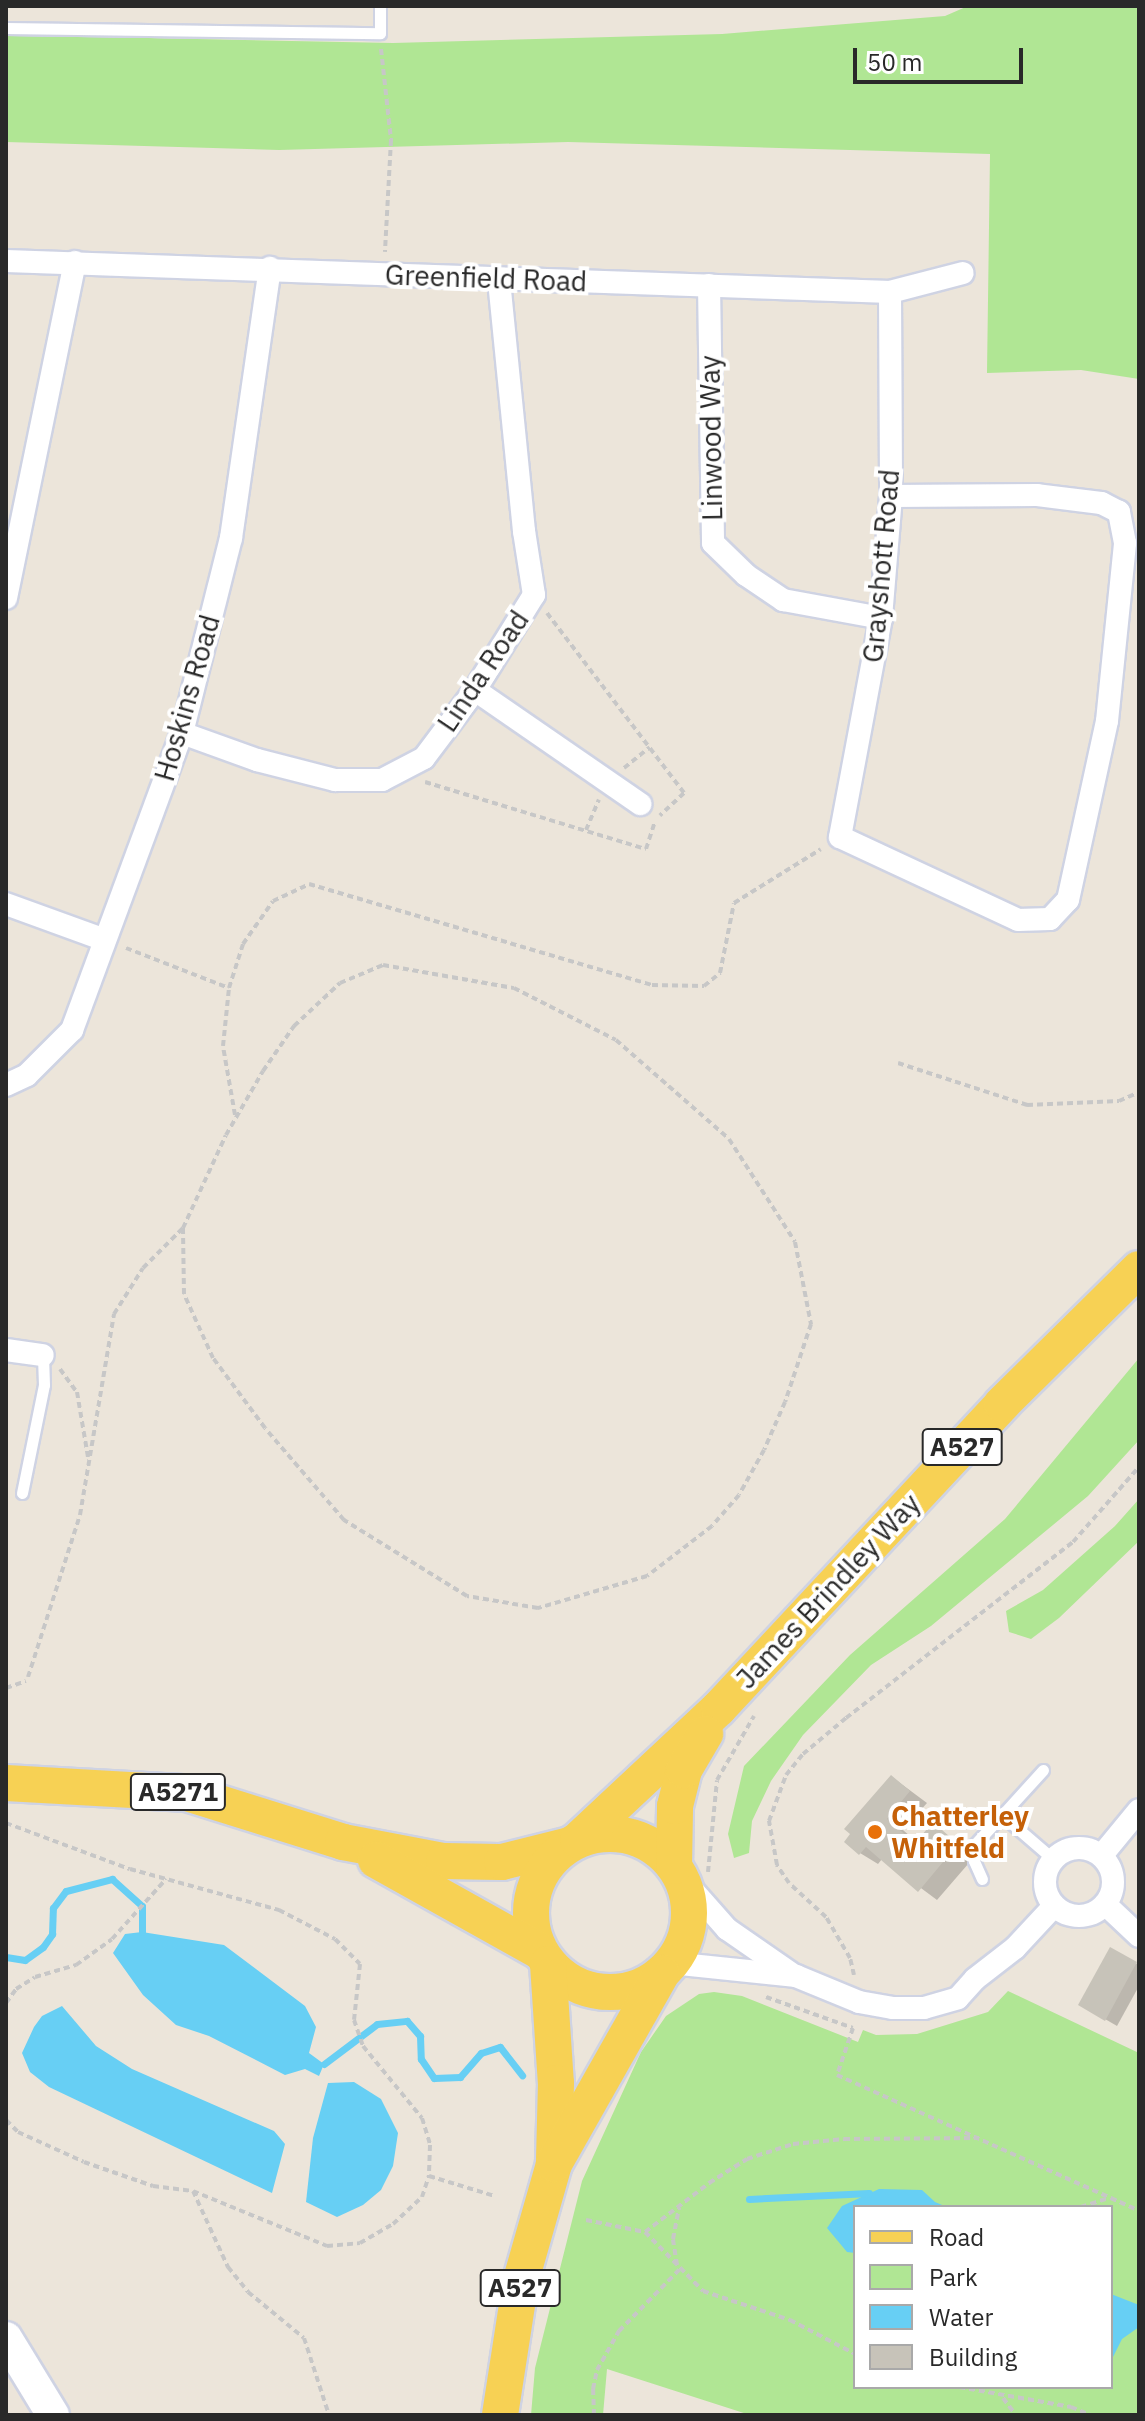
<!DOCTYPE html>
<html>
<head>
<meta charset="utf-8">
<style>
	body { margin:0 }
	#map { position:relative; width:1145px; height:2421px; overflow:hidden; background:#ece5da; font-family:"IBM Plex Sans",sans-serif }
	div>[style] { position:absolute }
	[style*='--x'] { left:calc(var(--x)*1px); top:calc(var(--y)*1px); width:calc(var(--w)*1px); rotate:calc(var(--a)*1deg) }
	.green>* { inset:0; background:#b0e694 }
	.water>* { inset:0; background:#67cff4 }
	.shadow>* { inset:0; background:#0003 }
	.stream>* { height:7px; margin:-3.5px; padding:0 3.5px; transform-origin:3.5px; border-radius:3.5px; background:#67cff4 }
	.building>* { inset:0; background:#c7c3b9 }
	.path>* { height:4px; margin-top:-2px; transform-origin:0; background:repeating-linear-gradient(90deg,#c7c7c7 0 6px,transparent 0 10px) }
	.roads { filter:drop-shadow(2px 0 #cfd3e3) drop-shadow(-2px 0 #cfd3e3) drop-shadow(0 2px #cfd3e3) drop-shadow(0 -2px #cfd3e3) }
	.lane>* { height:11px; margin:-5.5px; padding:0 5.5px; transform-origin:5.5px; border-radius:5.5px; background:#fff }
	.street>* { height:22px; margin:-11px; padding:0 11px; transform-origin:11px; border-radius:11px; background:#fff }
	.street>.ring { margin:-11px; padding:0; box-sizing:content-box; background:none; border:22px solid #fff; border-radius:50% }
	.secondary>* { height:32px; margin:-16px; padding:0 16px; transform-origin:16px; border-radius:16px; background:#fff }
	.primary>* { height:36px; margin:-18px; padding:0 18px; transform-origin:18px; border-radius:18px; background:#f7d154 }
	.primary>.ring { margin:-18px; padding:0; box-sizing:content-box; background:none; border:36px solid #f7d154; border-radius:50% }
	.dots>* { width:22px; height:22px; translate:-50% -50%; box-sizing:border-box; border:4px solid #fff; border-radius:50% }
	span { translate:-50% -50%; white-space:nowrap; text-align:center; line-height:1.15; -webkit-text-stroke:8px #fff; paint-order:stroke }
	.shield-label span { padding:2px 6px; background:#fff; border:2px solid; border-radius:6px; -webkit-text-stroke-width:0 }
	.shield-label { font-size:26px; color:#292929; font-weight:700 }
	.street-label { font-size:28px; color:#292929 }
	.food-label { font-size:28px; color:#c56008; font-weight:700 }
	.left { translate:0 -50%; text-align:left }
	.frame { position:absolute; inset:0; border:8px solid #292929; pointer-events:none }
	.legend { position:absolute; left:853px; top:2205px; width:260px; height:184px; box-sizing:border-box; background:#fff; border:2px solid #a9a9a9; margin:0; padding:10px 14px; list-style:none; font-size:24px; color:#292929 }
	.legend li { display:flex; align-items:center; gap:16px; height:40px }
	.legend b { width:40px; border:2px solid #a9a9a9 }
	.scale { position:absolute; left:853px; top:48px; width:170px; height:36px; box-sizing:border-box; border:4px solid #292929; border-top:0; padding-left:10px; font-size:24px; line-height:28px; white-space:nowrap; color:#292929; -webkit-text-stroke:6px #fff; paint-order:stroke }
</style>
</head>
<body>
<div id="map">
	<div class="green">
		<div style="clip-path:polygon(968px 6px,1139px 6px,1139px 379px,1081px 370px,987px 373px,990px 154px,568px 142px,279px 150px,6px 142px,6px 35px,393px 43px,722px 34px,945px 16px)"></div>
		<div style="clip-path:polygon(1139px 1358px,1139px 1440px,1088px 1496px,931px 1626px,871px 1665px,803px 1735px,771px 1781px,752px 1821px,749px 1853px,734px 1858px,728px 1834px,744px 1766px,850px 1655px,1005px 1519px)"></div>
		<div style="clip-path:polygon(1139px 1499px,1139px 1541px,1059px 1618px,1031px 1639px,1009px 1632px,1006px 1611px,1043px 1590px,1115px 1526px)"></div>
		<div style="clip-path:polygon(evenodd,1008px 1991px,1139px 2053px,1139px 2415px,750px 2415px,607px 2369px,603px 2415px,531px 2415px,535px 2368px,582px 2181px,641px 2052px,666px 2016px,699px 1994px,714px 1992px,742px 1996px,858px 2042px,863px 2030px,876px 2035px,917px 2034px,988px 2012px,1008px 1991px,855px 2207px,1111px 2207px,1111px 2387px,855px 2387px,855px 2207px)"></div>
	</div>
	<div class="water">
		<div style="clip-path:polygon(142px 1932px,224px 1945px,305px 2006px,316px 2027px,309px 2053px,324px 2064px,319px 2076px,305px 2069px,285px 2075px,209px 2036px,176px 2025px,143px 1995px,113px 1953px,125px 1934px)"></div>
		<div style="clip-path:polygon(62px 2006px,96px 2046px,132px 2069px,274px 2131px,285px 2144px,272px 2193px,49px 2087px,30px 2072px,22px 2053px,34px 2027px,42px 2016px)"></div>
		<div style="clip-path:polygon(354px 2082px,381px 2099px,398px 2133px,393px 2166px,381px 2190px,363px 2205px,337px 2217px,306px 2202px,313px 2138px,328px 2083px)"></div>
		<div style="clip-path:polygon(879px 2189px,922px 2190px,935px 2202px,947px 2207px,855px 2207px,855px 2253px,847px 2252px,827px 2228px,842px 2206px)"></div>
		<div style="clip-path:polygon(1111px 2294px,1139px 2305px,1139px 2327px,1122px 2339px,1111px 2361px)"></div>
	</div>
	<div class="shadow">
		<div style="clip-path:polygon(892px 1777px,927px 1803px,903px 1830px,918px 1843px,933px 1825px,975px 1856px,937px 1900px,882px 1859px,878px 1864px,860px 1853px)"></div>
		<div style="clip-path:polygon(1111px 1949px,1139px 1965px,1139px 1986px,1117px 2026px,1081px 2005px)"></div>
	</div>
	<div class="stream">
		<div style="--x:6;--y:1957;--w:19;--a:9"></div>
		<div style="--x:25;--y:1960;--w:22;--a:-36"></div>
		<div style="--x:43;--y:1947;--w:16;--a:-55"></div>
		<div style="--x:52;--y:1934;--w:26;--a:-88"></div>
		<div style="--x:53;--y:1908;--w:21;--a:-53"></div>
		<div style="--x:66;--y:1891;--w:48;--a:-14.6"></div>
		<div style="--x:112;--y:1879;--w:40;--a:42"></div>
		<div style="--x:142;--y:1906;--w:26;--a:90"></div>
		<div style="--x:324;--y:2064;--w:66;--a:-37"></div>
		<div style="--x:377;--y:2024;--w:30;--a:-6"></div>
		<div style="--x:407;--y:2021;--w:20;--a:49"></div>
		<div style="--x:420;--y:2036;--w:23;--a:88"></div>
		<div style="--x:421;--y:2059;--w:23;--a:56"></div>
		<div style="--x:434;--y:2078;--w:26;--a:-2"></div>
		<div style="--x:460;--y:2077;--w:32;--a:-49"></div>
		<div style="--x:481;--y:2053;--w:20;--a:-18"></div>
		<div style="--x:500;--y:2047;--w:36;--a:52"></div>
		<div style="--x:749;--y:2199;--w:120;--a:-2.9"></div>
	</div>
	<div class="building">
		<div style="clip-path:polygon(891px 1775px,910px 1791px,887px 1819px,915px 1843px,933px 1822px,958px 1844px,918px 1892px,866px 1847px,859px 1855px,844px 1842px,850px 1834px,844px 1829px)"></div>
		<div style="clip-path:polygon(1110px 1947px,1137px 1962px,1105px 2021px,1078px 2005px)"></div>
	</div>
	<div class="path">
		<div style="--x:381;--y:49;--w:92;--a:83.7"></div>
		<div style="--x:391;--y:140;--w:112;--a:93.1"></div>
		<div style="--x:547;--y:613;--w:226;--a:52.7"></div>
		<div style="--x:684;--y:793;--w:33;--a:137"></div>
		<div style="--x:624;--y:768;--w:33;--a:-39"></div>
		<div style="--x:425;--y:782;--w:231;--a:16.9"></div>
		<div style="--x:646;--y:849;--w:28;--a:-72"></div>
		<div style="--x:586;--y:830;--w:33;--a:-67"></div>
		<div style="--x:126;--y:948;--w:110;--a:21.2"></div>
		<div style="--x:898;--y:1063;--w:136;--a:18"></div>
		<div style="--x:1027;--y:1105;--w:92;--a:-2.5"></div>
		<div style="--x:1119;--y:1101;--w:22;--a:-24"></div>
		<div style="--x:235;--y:1115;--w:70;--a:-99.9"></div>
		<div style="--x:223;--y:1046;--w:58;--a:-84.1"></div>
		<div style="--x:229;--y:988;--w:46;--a:-72.3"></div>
		<div style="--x:243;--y:944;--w:52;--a:-55.1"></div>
		<div style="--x:273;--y:901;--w:40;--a:-25"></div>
		<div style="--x:309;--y:884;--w:358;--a:16.4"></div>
		<div style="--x:652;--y:985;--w:52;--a:1.1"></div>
		<div style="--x:704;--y:986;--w:21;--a:-39"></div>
		<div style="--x:720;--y:973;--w:71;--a:-78.7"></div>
		<div style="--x:734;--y:903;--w:102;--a:-31.8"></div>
		<div style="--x:60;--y:1369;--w:29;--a:54"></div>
		<div style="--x:77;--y:1392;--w:66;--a:80.4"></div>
		<div style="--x:28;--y:1677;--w:170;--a:-72.2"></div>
		<div style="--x:80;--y:1515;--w:204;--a:-80.4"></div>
		<div style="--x:114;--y:1314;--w:54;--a:-57.8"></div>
		<div style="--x:143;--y:1268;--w:57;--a:-45"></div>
		<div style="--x:183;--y:1228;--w:102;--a:-65.2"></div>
		<div style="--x:226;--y:1135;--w:74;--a:-60"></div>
		<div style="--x:263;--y:1071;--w:55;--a:-55.4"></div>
		<div style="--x:294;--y:1026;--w:63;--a:-43.1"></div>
		<div style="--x:340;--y:983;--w:47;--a:-22.7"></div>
		<div style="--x:383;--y:965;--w:133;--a:10"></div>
		<div style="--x:514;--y:988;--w:114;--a:27"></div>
		<div style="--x:616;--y:1040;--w:150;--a:41.2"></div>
		<div style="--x:729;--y:1139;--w:122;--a:57.3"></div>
		<div style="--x:795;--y:1242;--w:84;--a:79"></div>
		<div style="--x:811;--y:1324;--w:82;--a:108.4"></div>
		<div style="--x:785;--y:1402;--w:52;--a:113.6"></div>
		<div style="--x:764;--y:1450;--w:51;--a:119.1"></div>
		<div style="--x:739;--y:1495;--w:41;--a:131.1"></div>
		<div style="--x:712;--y:1526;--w:82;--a:142.4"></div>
		<div style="--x:647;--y:1576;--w:114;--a:163.6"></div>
		<div style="--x:538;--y:1608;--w:72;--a:-170.4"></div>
		<div style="--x:467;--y:1596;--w:145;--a:-148.3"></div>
		<div style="--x:344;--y:1520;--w:121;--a:-130.7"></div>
		<div style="--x:265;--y:1428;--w:87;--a:-126.6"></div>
		<div style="--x:213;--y:1358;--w:70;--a:-114.4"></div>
		<div style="--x:184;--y:1294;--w:66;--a:-90.9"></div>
		<div style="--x:6;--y:1688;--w:21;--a:-19"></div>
		<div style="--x:6;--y:1823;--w:132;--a:20.4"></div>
		<div style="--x:130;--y:1869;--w:155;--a:15.4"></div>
		<div style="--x:279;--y:1910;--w:63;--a:27.4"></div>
		<div style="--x:335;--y:1939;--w:35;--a:45"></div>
		<div style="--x:360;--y:1964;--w:56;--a:96.1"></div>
		<div style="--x:354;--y:2020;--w:28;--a:71"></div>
		<div style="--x:363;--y:2046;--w:93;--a:50.7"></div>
		<div style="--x:422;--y:2118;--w:28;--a:73"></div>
		<div style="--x:430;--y:2145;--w:31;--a:92"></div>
		<div style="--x:429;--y:2176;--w:69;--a:16.9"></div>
		<div style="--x:708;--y:1872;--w:92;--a:-84.4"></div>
		<div style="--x:717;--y:1780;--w:74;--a:-60"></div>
		<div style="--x:854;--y:1975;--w:17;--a:-103"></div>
		<div style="--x:850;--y:1958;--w:48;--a:-120.3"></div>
		<div style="--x:826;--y:1917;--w:50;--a:-137.4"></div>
		<div style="--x:789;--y:1883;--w:22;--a:-124"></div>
		<div style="--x:777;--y:1865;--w:45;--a:-100.3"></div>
		<div style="--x:769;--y:1821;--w:49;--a:-69.7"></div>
		<div style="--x:786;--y:1775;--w:27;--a:-51"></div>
		<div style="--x:803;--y:1754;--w:56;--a:-39.9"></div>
		<div style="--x:846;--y:1718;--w:287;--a:-37.8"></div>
		<div style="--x:1073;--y:1542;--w:100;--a:-48.7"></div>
		<div style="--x:766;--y:1997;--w:92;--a:19.6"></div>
		<div style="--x:853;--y:2028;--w:50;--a:108.8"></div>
		<div style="--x:837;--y:2075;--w:331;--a:24.2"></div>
		<div style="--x:6;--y:2003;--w:17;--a:-54"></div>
		<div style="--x:16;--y:1989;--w:22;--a:-32"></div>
		<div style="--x:35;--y:1977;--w:43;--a:-16.3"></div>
		<div style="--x:76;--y:1965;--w:44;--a:-35.8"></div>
		<div style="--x:112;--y:1939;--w:81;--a:-48"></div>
		<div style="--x:6;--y:2120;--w:17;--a:45"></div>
		<div style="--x:18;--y:2132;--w:72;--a:24.4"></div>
		<div style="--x:84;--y:2162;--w:73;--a:19.2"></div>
		<div style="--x:153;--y:2186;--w:40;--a:7.1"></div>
		<div style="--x:193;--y:2191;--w:145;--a:22.3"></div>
		<div style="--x:327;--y:2246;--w:33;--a:-5"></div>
		<div style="--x:360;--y:2243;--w:38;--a:-30"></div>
		<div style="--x:393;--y:2224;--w:40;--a:-43"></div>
		<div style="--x:422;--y:2197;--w:22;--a:-72"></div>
		<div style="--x:193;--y:2191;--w:84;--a:65.3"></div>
		<div style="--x:228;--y:2267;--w:32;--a:51"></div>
		<div style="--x:248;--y:2292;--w:72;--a:39.4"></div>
		<div style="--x:304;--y:2338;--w:81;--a:72"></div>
		<div style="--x:1081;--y:2207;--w:28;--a:-18"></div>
		<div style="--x:586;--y:2220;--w:60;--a:11.5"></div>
		<div style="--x:645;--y:2232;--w:81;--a:-37.4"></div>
		<div style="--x:709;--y:2183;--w:45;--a:-32.3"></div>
		<div style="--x:747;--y:2159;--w:48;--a:-18.1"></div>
		<div style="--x:793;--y:2144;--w:51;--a:-5.6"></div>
		<div style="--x:844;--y:2139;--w:135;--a:-0.4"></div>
		<div style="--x:645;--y:2232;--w:83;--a:45.5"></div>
		<div style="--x:703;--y:2291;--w:92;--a:18.4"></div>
		<div style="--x:790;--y:2320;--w:73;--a:27.6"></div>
		<div style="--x:677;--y:2265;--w:26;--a:-99"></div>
		<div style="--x:673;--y:2239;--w:32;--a:-79"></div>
		<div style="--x:959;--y:2387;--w:114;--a:10.1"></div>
		<div style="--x:1071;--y:2407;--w:22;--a:22"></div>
		<div style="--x:1003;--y:2398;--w:21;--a:53"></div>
		<div style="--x:594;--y:2415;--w:26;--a:-92"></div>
		<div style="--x:593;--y:2389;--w:19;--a:-78"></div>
		<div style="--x:597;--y:2370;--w:45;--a:-60.6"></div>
		<div style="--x:619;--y:2331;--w:87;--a:-45.5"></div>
	</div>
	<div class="roads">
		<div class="lane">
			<div style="--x:6;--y:28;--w:374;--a:0.8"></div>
			<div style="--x:380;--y:33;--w:27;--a:-90"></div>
			<div style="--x:22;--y:1493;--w:110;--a:-78.5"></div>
			<div style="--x:44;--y:1385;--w:30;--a:-92"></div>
			<div style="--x:1043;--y:1770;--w:61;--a:132.3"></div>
			<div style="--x:1002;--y:1815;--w:67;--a:40.8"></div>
			<div style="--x:982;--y:1879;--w:20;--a:-114"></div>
			<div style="--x:974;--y:1861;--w:17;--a:-87"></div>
			<div style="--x:975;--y:1844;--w:40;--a:-47"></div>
		</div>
		<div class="street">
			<div style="--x:6;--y:261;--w:885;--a:2.01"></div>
			<div style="--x:890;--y:292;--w:75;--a:-14.6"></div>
			<div style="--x:709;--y:285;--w:258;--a:89.1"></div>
			<div style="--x:713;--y:543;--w:46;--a:44.1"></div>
			<div style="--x:746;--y:575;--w:45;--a:34"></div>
			<div style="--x:783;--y:600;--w:100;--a:10.4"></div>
			<div style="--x:890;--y:292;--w:204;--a:89.7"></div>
			<div style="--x:891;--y:496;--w:122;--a:94.7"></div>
			<div style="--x:881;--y:618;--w:223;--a:100.6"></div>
			<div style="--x:840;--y:837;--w:196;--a:25"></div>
			<div style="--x:1018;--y:920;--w:32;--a:-2"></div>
			<div style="--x:1050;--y:919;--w:26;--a:-47"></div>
			<div style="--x:1068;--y:900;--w:183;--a:-77.7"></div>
			<div style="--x:1107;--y:721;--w:179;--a:-84.2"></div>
			<div style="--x:1125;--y:543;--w:32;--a:-101"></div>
			<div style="--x:1119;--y:512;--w:20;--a:-153"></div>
			<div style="--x:1101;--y:503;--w:64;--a:-172.9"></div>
			<div style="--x:1037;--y:495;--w:146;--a:179.6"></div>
			<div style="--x:6;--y:598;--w:343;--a:-78.4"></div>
			<div style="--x:475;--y:690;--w:201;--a:34.6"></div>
			<div style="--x:182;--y:733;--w:80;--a:19.8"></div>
			<div style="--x:257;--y:760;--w:81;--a:14.4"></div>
			<div style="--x:335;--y:780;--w:47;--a:0"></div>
			<div style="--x:382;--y:780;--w:47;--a:-27.6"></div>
			<div style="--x:424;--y:758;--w:85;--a:-53.1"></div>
			<div style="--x:475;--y:690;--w:112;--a:-58.2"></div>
			<div style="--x:534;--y:595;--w:65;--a:-98.9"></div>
			<div style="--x:524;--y:531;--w:252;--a:-95.7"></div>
			<div style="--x:6;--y:904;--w:105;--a:20"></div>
			<div style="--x:6;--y:1085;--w:23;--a:-25"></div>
			<div style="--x:27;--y:1075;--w:64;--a:-45"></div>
			<div style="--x:72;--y:1030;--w:317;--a:-69.7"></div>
			<div style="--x:182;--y:733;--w:201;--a:-75.9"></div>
			<div style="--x:231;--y:538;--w:273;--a:-81.8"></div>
			<div style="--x:6;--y:1350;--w:37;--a:8"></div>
			<div class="ring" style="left:1045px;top:1848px;width:46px;height:46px"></div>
			<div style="--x:1102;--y:1855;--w:58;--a:-50.6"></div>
			<div style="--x:682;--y:1878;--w:68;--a:48.6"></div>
			<div style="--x:727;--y:1929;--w:79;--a:34.7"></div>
			<div style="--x:1105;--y:1904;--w:47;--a:43.3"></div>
			<div style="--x:671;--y:1963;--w:126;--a:5.9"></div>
			<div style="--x:796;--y:1976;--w:68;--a:22.4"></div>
			<div style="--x:859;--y:2002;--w:35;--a:10"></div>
			<div style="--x:893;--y:2008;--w:31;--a:0"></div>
			<div style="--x:924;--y:2008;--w:35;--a:-16"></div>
			<div style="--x:958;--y:1998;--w:25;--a:-48"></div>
			<div style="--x:975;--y:1979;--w:51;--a:-37.8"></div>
			<div style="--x:1015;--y:1948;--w:57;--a:-47.1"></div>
		</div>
		<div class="secondary">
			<div style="--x:6;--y:2338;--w:90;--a:58.6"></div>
		</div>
		<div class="primary">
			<div style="--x:6;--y:1783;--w:181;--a:3.2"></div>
			<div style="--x:187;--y:1793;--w:164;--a:17.4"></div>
			<div style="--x:343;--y:1842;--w:103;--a:10.7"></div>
			<div style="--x:444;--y:1861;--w:58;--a:1"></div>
			<div style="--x:502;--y:1862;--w:66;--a:-14"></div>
			<div class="ring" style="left:531px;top:1834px;width:122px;height:122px"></div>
			<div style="--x:578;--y:1840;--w:193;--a:-43.1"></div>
			<div style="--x:719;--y:1708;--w:415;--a:-47"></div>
			<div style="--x:1002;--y:1404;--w:192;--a:-44.6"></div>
			<div style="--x:376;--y:1860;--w:187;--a:29.2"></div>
			<div style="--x:674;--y:1866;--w:60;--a:-89"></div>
			<div style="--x:675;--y:1806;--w:37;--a:-76"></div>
			<div style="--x:684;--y:1770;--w:42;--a:-59.7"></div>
			<div style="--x:548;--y:1964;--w:119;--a:86.2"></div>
			<div style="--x:556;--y:2083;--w:75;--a:91.5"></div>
			<div style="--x:500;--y:2415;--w:137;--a:-81.2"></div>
			<div style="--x:521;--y:2280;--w:121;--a:-74.1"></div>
			<div style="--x:554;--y:2164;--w:219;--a:-60.5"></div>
		</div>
	</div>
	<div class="dots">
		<div style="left:875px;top:1832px;background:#e8710a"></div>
	</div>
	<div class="shield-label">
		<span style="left:962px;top:1447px">A527</span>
		<span style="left:178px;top:1792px">A5271</span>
		<span style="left:520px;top:2288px">A527</span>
	</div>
	<div class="street-label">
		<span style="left:486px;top:278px;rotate:2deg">Greenfield Road</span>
		<span style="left:711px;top:438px;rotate:-91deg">Linwood Way</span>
		<span style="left:881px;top:566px;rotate:-85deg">Grayshott Road</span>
		<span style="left:483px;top:671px;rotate:-56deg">Linda Road</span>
		<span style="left:187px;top:698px;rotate:-74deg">Hoskins Road</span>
		<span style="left:828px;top:1591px;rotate:-47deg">James Brindley Way</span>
	</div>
	<div class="food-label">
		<span class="left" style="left:891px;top:1832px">Chatterley<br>Whitfeld</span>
	</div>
	<div class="frame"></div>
	<ul class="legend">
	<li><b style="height:10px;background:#f7d154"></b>Road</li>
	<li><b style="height:22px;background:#b0e694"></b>Park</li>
	<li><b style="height:22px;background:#67cff4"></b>Water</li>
	<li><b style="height:22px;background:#c7c3b9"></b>Building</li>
	</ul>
	<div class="scale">50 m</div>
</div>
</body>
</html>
